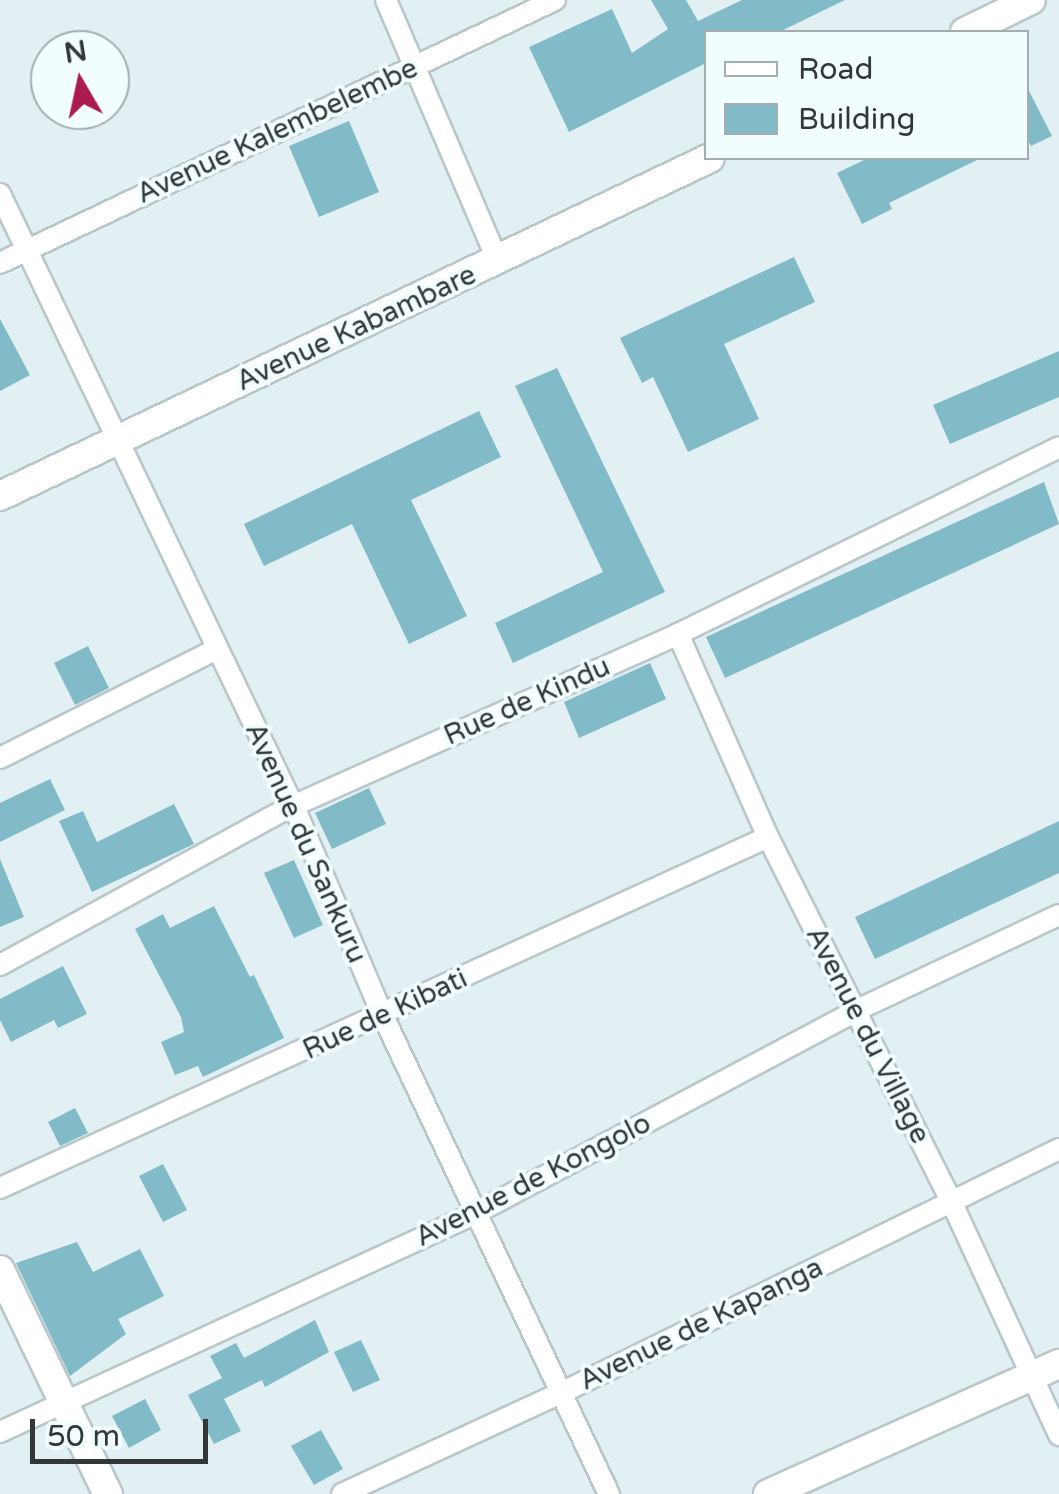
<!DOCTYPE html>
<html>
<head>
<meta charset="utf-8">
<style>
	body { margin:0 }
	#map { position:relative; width:1059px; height:1494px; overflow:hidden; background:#e2f0f3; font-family:"Varela Round",sans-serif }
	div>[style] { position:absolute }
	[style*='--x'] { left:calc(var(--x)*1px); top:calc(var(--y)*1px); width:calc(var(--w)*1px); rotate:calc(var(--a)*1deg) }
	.building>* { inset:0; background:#81bbc7 }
	.roads { filter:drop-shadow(2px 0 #bac7ca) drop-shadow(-2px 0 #bac7ca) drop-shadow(0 2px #bac7ca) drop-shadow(0 -2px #bac7ca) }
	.street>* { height:20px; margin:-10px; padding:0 10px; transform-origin:10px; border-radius:10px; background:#fff }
	.secondary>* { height:28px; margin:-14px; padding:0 14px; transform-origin:14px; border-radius:14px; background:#fff }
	span { translate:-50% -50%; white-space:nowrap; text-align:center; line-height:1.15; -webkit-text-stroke:8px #f2fdff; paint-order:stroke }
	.street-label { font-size:28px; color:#323738 }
	.legend { position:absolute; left:704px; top:30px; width:325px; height:130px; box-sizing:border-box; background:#f2fdff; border:2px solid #a5aeaf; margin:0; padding:12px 18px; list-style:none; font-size:30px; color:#323738 }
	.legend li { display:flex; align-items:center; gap:20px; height:50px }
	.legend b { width:50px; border:2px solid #a5aeaf }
	.north { position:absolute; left:30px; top:30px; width:100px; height:100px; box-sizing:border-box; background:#f2fdff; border:2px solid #a5aeaf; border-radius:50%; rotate:351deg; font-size:28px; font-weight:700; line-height:40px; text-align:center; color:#323738 }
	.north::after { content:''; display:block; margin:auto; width:35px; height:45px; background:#aa1950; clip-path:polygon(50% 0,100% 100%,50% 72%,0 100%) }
	.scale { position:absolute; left:30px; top:1419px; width:178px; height:45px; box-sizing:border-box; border:5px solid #323738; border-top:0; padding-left:12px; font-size:30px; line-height:35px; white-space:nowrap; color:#323738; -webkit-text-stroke:8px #f2fdff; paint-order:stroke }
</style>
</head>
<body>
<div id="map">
	<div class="building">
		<div style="clip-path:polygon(651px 0,686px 0,698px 21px,742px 0,845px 0,779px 32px,706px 32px,706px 63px,569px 132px,529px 47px,612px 9px,632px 53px,668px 29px)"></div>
		<div style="clip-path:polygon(1026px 85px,1052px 136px,1031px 146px,1026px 136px)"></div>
		<div style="clip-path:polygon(349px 121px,379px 192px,319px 217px,289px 146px)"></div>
		<div style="clip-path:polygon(868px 158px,981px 158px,889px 203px,892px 209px,862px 224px,837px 173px)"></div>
		<div style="clip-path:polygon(794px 257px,815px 302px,724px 344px,759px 419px,688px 452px,653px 377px,642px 383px,620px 338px)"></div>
		<div style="clip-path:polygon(0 319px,30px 375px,0 391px)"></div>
		<div style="clip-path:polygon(1059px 351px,1059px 397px,950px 444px,933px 405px)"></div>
		<div style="clip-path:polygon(557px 368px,665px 592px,513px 663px,495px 623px,603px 572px,515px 386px)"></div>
		<div style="clip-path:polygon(479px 411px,501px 457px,411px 500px,467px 616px,409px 644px,352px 524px,264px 566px,244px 524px)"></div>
		<div style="clip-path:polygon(1044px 482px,1059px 524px,725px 678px,706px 637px)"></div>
		<div style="clip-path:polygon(88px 646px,109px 688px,75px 705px,54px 663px)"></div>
		<div style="clip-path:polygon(650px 663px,666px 699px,579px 738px,564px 702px)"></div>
		<div style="clip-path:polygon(50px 779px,65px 810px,0 842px,0 803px)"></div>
		<div style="clip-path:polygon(369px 788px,386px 824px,332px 849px,315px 813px)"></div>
		<div style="clip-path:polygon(174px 804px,194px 844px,92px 892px,59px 821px,83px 811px,97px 842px)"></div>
		<div style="clip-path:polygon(1059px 821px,1059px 873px,875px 959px,855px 917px)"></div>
		<div style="clip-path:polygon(0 859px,24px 917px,0 927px)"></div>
		<div style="clip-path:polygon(294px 860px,323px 925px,294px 938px,264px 873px)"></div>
		<div style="clip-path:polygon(214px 906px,250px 977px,254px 975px,284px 1038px,203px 1077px,198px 1066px,175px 1075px,161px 1042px,184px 1032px,181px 1017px,135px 929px,163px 914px,170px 928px)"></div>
		<div style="clip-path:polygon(63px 966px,87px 1014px,58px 1028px,54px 1020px,11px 1042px,0 1020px,0 999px)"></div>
		<div style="clip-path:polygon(75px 1108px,88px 1133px,60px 1146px,48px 1122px)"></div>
		<div style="clip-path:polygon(163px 1164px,187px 1210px,163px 1222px,139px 1176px)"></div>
		<div style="clip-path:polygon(77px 1242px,93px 1272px,140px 1249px,164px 1296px,118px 1319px,126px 1334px,70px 1376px,16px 1263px)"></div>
		<div style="clip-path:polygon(315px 1320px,329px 1352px,265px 1387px,262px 1380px,224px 1399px,241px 1431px,214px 1444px,188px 1395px,222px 1378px,210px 1356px,236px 1343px,244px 1358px)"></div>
		<div style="clip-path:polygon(361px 1340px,380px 1380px,353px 1392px,334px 1352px)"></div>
		<div style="clip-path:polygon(145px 1399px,161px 1430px,129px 1448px,112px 1416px)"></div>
		<div style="clip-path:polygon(321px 1430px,343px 1469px,314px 1485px,291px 1446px)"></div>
	</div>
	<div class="roads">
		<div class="street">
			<div style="--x:386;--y:0;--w:284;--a:66.8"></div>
			<div style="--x:0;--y:194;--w:690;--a:64.4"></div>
			<div style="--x:298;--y:816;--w:217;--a:67"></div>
			<div style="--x:383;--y:1016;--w:529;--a:64.7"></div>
			<div style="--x:0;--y:263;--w:614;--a:-25.36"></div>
			<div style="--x:678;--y:634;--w:222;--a:66.1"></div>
			<div style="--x:768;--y:837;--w:407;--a:63.3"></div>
			<div style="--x:951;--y:1201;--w:258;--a:65.2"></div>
			<div style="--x:0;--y:758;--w:243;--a:-26.7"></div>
			<div style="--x:0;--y:965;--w:328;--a:-28.6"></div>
			<div style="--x:288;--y:808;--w:427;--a:-24"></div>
			<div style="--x:678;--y:634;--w:424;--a:-26.1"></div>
			<div style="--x:0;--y:1188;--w:844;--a:-24.56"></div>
			<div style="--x:0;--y:1432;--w:522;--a:-24.7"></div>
			<div style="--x:474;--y:1214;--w:434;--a:-28"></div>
			<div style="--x:857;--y:1010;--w:223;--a:-25.2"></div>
			<div style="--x:342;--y:1494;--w:243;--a:-24.8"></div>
			<div style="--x:563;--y:1392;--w:552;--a:-26.1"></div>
		</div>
		<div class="secondary">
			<div style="--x:965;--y:32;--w:73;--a:-25.9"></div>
			<div style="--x:0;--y:496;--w:786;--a:-25.46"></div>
			<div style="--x:0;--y:1270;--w:249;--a:64.3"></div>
			<div style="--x:768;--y:1494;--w:319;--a:-24.1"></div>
		</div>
	</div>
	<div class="street-label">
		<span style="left:277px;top:131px;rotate:-25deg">Avenue Kalembelembe</span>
		<span style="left:356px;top:328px;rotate:-25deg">Avenue Kabambare</span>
		<span style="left:527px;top:701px;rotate:-24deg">Rue de Kindu</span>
		<span style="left:306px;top:843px;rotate:66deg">Avenue du Sankuru</span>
		<span style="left:385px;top:1014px;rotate:-25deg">Rue de Kibati</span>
		<span style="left:868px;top:1035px;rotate:63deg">Avenue du Village</span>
		<span style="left:533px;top:1180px;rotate:-27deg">Avenue de Kongolo</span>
		<span style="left:701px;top:1324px;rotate:-26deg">Avenue de Kapanga</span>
	</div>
	<ul class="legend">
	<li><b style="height:12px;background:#fff"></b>Road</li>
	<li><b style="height:28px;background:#81bbc7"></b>Building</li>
	</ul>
	<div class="north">N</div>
	<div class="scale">50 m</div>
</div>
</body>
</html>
